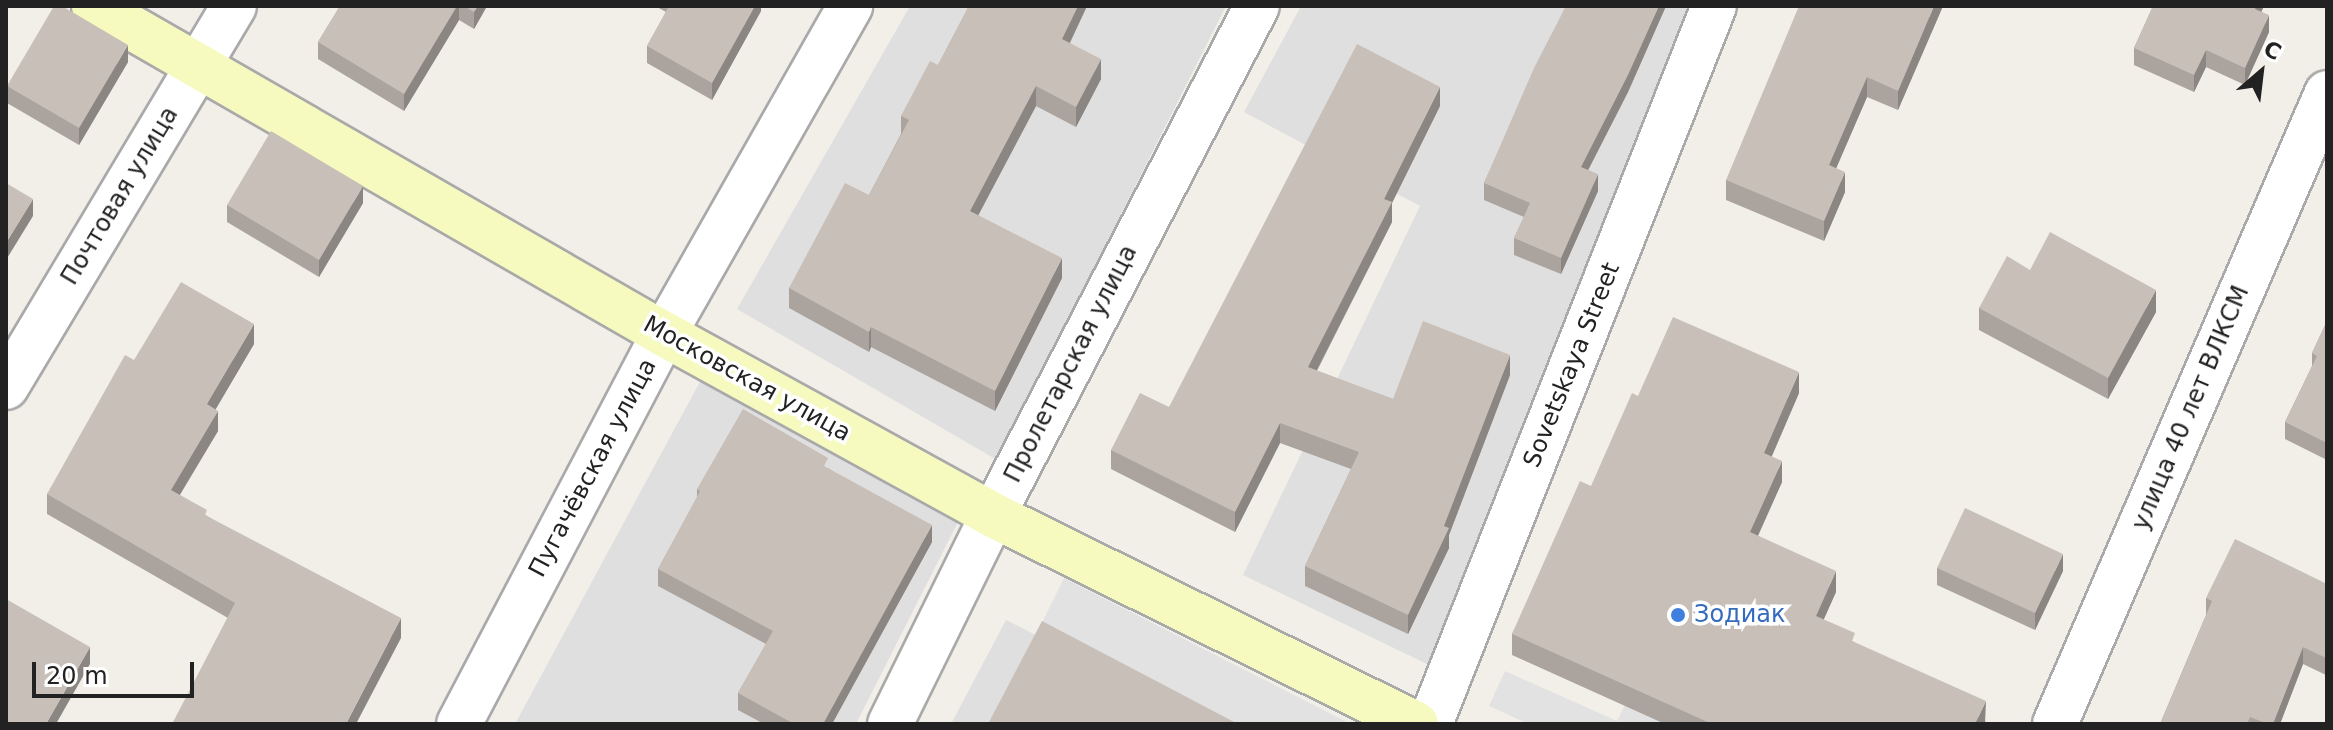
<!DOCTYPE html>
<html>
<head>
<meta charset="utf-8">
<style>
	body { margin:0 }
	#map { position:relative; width:2333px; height:730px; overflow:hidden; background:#f2efe9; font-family:"DejaVu Sans",sans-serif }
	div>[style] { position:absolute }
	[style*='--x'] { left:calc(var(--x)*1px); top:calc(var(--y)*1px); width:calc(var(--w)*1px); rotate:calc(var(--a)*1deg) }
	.residential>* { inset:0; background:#e0dfdf }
	.parking>* { inset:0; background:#e2e2e2 }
	.roads { filter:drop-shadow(2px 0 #a9a9a9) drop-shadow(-2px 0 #a9a9a9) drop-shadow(0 2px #a9a9a9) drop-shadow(0 -2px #a9a9a9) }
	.street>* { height:44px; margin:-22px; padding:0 22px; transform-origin:22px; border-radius:22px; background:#fff }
	.secondary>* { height:44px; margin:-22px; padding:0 22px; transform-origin:22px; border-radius:22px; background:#f7fabf }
	.wall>* { inset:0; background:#aba49e }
	.shaded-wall>* { inset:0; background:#8b8681 }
	.building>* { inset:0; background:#c7bfb8 }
	.dots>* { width:22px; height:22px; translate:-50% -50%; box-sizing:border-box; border:4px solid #fff; border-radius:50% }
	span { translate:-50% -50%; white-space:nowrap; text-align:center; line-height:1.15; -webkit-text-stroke:7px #fff; paint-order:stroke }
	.street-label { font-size:24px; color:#222 }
	.shop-label { font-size:24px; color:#366cbe }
	.left { translate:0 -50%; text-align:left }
	.frame { position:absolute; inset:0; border:8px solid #222; pointer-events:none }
	.north { position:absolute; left:2221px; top:32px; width:80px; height:80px; -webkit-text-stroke:6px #fff; paint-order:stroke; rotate:28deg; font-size:22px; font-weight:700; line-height:32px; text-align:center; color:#222 }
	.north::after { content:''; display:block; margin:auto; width:28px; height:36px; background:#222; clip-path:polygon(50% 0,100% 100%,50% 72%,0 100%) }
	.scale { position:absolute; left:32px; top:662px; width:162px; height:36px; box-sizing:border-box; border:4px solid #222; border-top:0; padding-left:10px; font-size:24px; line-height:28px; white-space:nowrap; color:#222; -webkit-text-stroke:6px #fff; paint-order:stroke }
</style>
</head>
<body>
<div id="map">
	<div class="residential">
		<div style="clip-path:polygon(910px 6px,1226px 6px,997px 460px,737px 309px)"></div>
		<div style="clip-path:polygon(1301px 6px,1694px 6px,1433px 667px,1243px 575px,1420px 206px,1244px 112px)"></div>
		<div style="clip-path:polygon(702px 378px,958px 522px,856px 724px,515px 724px)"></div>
		<div style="clip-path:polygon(1006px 620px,1212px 724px,951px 724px)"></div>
	</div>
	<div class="parking">
		<div style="clip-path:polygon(1064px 578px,1351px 724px,1230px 724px,1040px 627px)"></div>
		<div style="clip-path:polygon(1505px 671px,1617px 721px,1627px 701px,1678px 724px,1529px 724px,1489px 706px)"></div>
	</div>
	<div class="roads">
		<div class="street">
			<div style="--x:6;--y:387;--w:444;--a:-59.1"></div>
			<div style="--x:459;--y:724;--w:441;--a:-62.3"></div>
			<div style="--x:664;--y:334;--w:377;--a:-60.4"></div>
			<div style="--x:890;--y:724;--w:233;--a:-63.8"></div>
			<div style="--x:993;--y:515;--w:573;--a:-62.59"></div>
			<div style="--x:1430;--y:724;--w:772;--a:-68.42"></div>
			<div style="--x:2055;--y:724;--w:687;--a:-66.68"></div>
		</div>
		<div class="secondary">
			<div style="--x:94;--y:6;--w:658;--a:29.92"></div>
			<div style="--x:664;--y:334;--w:376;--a:28.8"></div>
			<div style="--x:993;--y:515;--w:472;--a:26.3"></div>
		</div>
	</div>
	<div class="wall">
		<div style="clip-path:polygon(340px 6px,487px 6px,474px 29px,459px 20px,404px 111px,318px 59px,318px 42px)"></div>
		<div style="clip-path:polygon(655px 6px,761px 6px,761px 11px,712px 100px,647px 63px,647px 46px,666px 12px)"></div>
		<div style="clip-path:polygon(969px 6px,1087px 6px,1070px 43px,1101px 79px,1076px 127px,1036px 106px,978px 215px,1062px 278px,995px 411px,871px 347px,869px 352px,789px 308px,789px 288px,869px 195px,901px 134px,901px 116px,938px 65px)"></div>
		<div style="clip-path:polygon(1566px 6px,1666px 6px,1628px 92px,1588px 170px,1598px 191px,1561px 274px,1514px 255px,1514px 238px,1524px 217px,1484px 200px,1484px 183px)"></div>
		<div style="clip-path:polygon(1943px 6px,1898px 110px,1867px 97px,1836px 168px,1845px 192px,1824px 241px,1726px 200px,1726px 180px)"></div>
		<div style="clip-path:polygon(2153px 6px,2264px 6px,2261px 12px,2269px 32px,2245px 85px,2206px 67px,2194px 92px,2134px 65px,2134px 48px)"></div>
		<div style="clip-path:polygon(128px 62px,79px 145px,7px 103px,7px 86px)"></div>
		<div style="clip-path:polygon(1440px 106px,1392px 203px,1392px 222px,1317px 371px,1393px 399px,1510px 375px,1449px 535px,1449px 548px,1408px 634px,1305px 586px,1305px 566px,1351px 469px,1280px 443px,1235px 532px,1111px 469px,1111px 450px,1169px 407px)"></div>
		<div style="clip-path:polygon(363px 203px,319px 277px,227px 222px,227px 205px)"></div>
		<div style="clip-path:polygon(2030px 270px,2156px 312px,2108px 399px,1979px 330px,1979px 308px)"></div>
		<div style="clip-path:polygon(2327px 321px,2327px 460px,2285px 439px,2285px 422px,2312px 366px,2312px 353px)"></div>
		<div style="clip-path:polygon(254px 344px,215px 410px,218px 431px,180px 495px,207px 516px,401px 638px,228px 618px,47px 514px,47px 494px)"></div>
		<div style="clip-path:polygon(1799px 393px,1772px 456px,1782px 482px,1758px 536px,1836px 592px,1823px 620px,1855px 643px,1986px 722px,1985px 724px,1665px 724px,1512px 655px,1512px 634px,1591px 486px)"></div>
		<div style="clip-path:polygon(828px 468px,932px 542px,832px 724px,764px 724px,738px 710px,738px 693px,766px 644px,658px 586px,658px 569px,697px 498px,697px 489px)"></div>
		<div style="clip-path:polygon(1937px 568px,2063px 571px,2035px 630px,1937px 585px)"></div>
		<div style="clip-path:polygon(2327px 584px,2327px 673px,2326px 675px,2303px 664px,2280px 724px,2160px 724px,2206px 615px,2206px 598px)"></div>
	</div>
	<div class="shaded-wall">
		<div style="clip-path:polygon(457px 6px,459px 6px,459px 20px,404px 111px,404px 94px)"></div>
		<div style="clip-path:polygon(478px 6px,487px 6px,474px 29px,474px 12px)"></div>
		<div style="clip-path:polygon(755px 6px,761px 6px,761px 11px,712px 100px,712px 83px)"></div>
		<div style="clip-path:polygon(1078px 6px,1087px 6px,1062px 59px,1062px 39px)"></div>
		<div style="clip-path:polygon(1659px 6px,1666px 6px,1628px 92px,1581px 184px,1581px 167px)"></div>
		<div style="clip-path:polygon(1934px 6px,1943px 6px,1898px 110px,1898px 91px)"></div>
		<div style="clip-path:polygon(2256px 6px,2264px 6px,2255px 26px,2255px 9px)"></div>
		<div style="clip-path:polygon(2269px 15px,2269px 32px,2245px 85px,2245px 68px)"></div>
		<div style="clip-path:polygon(128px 45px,128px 62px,79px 145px,79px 128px)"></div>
		<div style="clip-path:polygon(2206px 50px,2206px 67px,2194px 92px,2194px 75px)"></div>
		<div style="clip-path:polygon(1101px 59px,1101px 79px,1076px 127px,1076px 107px)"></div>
		<div style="clip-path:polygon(1867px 77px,1867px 97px,1829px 185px,1829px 165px)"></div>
		<div style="clip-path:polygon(1036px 86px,1036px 106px,970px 231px,970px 211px)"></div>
		<div style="clip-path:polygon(1440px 87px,1440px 106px,1392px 203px,1392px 222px,1308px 387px,1308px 367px,1384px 199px)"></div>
		<div style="clip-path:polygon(1845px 172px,1845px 192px,1824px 241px,1824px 221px)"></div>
		<div style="clip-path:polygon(1598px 174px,1598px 191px,1561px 274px,1561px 258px)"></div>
		<div style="clip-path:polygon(363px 186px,363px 203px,319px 277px,319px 260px)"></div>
		<div style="clip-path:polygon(33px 199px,33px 216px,6px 260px,6px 243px)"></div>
		<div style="clip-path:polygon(1062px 258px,1062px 278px,995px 411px,995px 391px)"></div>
		<div style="clip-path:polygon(2156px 290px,2156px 312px,2108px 399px,2108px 378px)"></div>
		<div style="clip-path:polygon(254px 324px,254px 344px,207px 424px,207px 404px)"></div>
		<div style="clip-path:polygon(871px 327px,871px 347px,869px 352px,869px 332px)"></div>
		<div style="clip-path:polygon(1510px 355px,1510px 375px,1449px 535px,1449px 548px,1408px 634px,1408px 615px)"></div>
		<div style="clip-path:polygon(1799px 372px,1799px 393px,1764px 474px,1764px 453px)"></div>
		<div style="clip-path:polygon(218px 411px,218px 431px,171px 509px,171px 490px)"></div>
		<div style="clip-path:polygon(1280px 423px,1280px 443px,1235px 532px,1235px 512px)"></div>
		<div style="clip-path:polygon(1782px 461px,1782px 482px,1750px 553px,1750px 532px)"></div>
		<div style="clip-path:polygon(932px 525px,932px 542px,832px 724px,823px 724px)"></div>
		<div style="clip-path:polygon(2063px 554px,2063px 571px,2035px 630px,2035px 613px)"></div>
		<div style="clip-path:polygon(1836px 571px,1836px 592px,1816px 637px,1816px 616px)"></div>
		<div style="clip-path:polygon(401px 618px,401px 638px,356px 724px,346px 724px)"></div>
		<div style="clip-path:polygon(90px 647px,90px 664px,56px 724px,46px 724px)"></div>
		<div style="clip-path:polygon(2303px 647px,2303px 664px,2280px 724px,2273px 724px)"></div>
		<div style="clip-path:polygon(1986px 701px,1985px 724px,1975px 724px)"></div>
	</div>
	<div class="building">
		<div style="clip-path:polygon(54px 6px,62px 6px,128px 45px,79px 128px,7px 86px)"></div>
		<div style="clip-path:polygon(340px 6px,457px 6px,404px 94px,318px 42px)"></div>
		<div style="clip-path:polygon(464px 6px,478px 6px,474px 12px)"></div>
		<div style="clip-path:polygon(669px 6px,755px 6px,712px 83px,647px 46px)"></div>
		<div style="clip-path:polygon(969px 6px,1078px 6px,1062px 39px,1101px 59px,1076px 107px,1036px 86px,970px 211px,1062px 258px,995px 391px,871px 327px,869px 332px,789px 288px,845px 183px,869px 195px,909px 120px,901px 116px,930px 61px,938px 65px)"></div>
		<div style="clip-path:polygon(1566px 6px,1659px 6px,1628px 75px,1581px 167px,1598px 174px,1561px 258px,1514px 238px,1530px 203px,1484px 183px,1534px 68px)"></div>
		<div style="clip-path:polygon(1799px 6px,1934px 6px,1898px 91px,1867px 77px,1829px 165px,1845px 172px,1824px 221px,1726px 180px)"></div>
		<div style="clip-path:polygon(2153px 6px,2256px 6px,2255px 9px,2269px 15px,2245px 68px,2206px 50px,2194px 75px,2134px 48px)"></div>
		<div style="clip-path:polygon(1357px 44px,1440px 87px,1384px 199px,1392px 202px,1308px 367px,1393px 399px,1423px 321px,1510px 355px,1444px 526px,1449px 528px,1408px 615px,1305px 566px,1359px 452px,1280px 423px,1235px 512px,1111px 450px,1140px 393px,1169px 407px)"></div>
		<div style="clip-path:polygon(271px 131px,363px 186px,319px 260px,227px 205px)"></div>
		<div style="clip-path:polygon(6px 183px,33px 199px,6px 243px)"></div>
		<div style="clip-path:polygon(2050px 232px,2156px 290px,2108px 378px,1979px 308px,2007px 256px,2030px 270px)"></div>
		<div style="clip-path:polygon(181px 282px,254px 324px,207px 404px,218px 411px,171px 490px,207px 510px,205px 515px,401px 618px,346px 724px,172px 724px,235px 603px,47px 494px,125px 355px,134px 360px)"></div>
		<div style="clip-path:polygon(1673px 317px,1799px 372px,1764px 453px,1782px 461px,1750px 532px,1836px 571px,1816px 616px,1855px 633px,1852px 641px,1986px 701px,1975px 724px,1712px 724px,1512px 634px,1580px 481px,1591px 486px,1632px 393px,1638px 396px)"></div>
		<div style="clip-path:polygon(2327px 321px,2327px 443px,2285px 422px,2317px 356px,2312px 353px)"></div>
		<div style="clip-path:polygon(743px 409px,828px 458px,824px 466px,932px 525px,823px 724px,794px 724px,738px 693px,773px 631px,658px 569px,700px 491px,697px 489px)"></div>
		<div style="clip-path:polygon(1965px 508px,2063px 554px,2035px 613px,1937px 568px)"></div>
		<div style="clip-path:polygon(2235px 539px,2327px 584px,2327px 656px,2326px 658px,2303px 647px,2273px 724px,2268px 724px,2250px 717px,2247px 724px,2160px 724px,2212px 601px,2206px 598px)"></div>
		<div style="clip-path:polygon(6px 599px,90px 647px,46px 724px,6px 724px)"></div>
		<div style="clip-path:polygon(1042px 621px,1238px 724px,988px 724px)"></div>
	</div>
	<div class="dots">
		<div style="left:1678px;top:615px;background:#3f7fe0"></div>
	</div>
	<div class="street-label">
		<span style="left:120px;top:196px;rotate:-59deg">Почтовая улица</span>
		<span style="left:1071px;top:364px;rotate:-63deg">Пролетарская улица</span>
		<span style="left:1572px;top:365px;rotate:-68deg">Sovetskaya Street</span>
		<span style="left:747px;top:379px;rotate:29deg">Московская улица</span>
		<span style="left:2191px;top:408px;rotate:-67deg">улица 40 лет ВЛКСМ</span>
		<span style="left:593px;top:468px;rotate:-62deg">Пугачёвская улица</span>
	</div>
	<div class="shop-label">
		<span class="left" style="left:1694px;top:615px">Зодиак</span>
	</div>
	<div class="frame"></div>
	<div class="north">С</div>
	<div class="scale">20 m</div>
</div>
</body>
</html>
